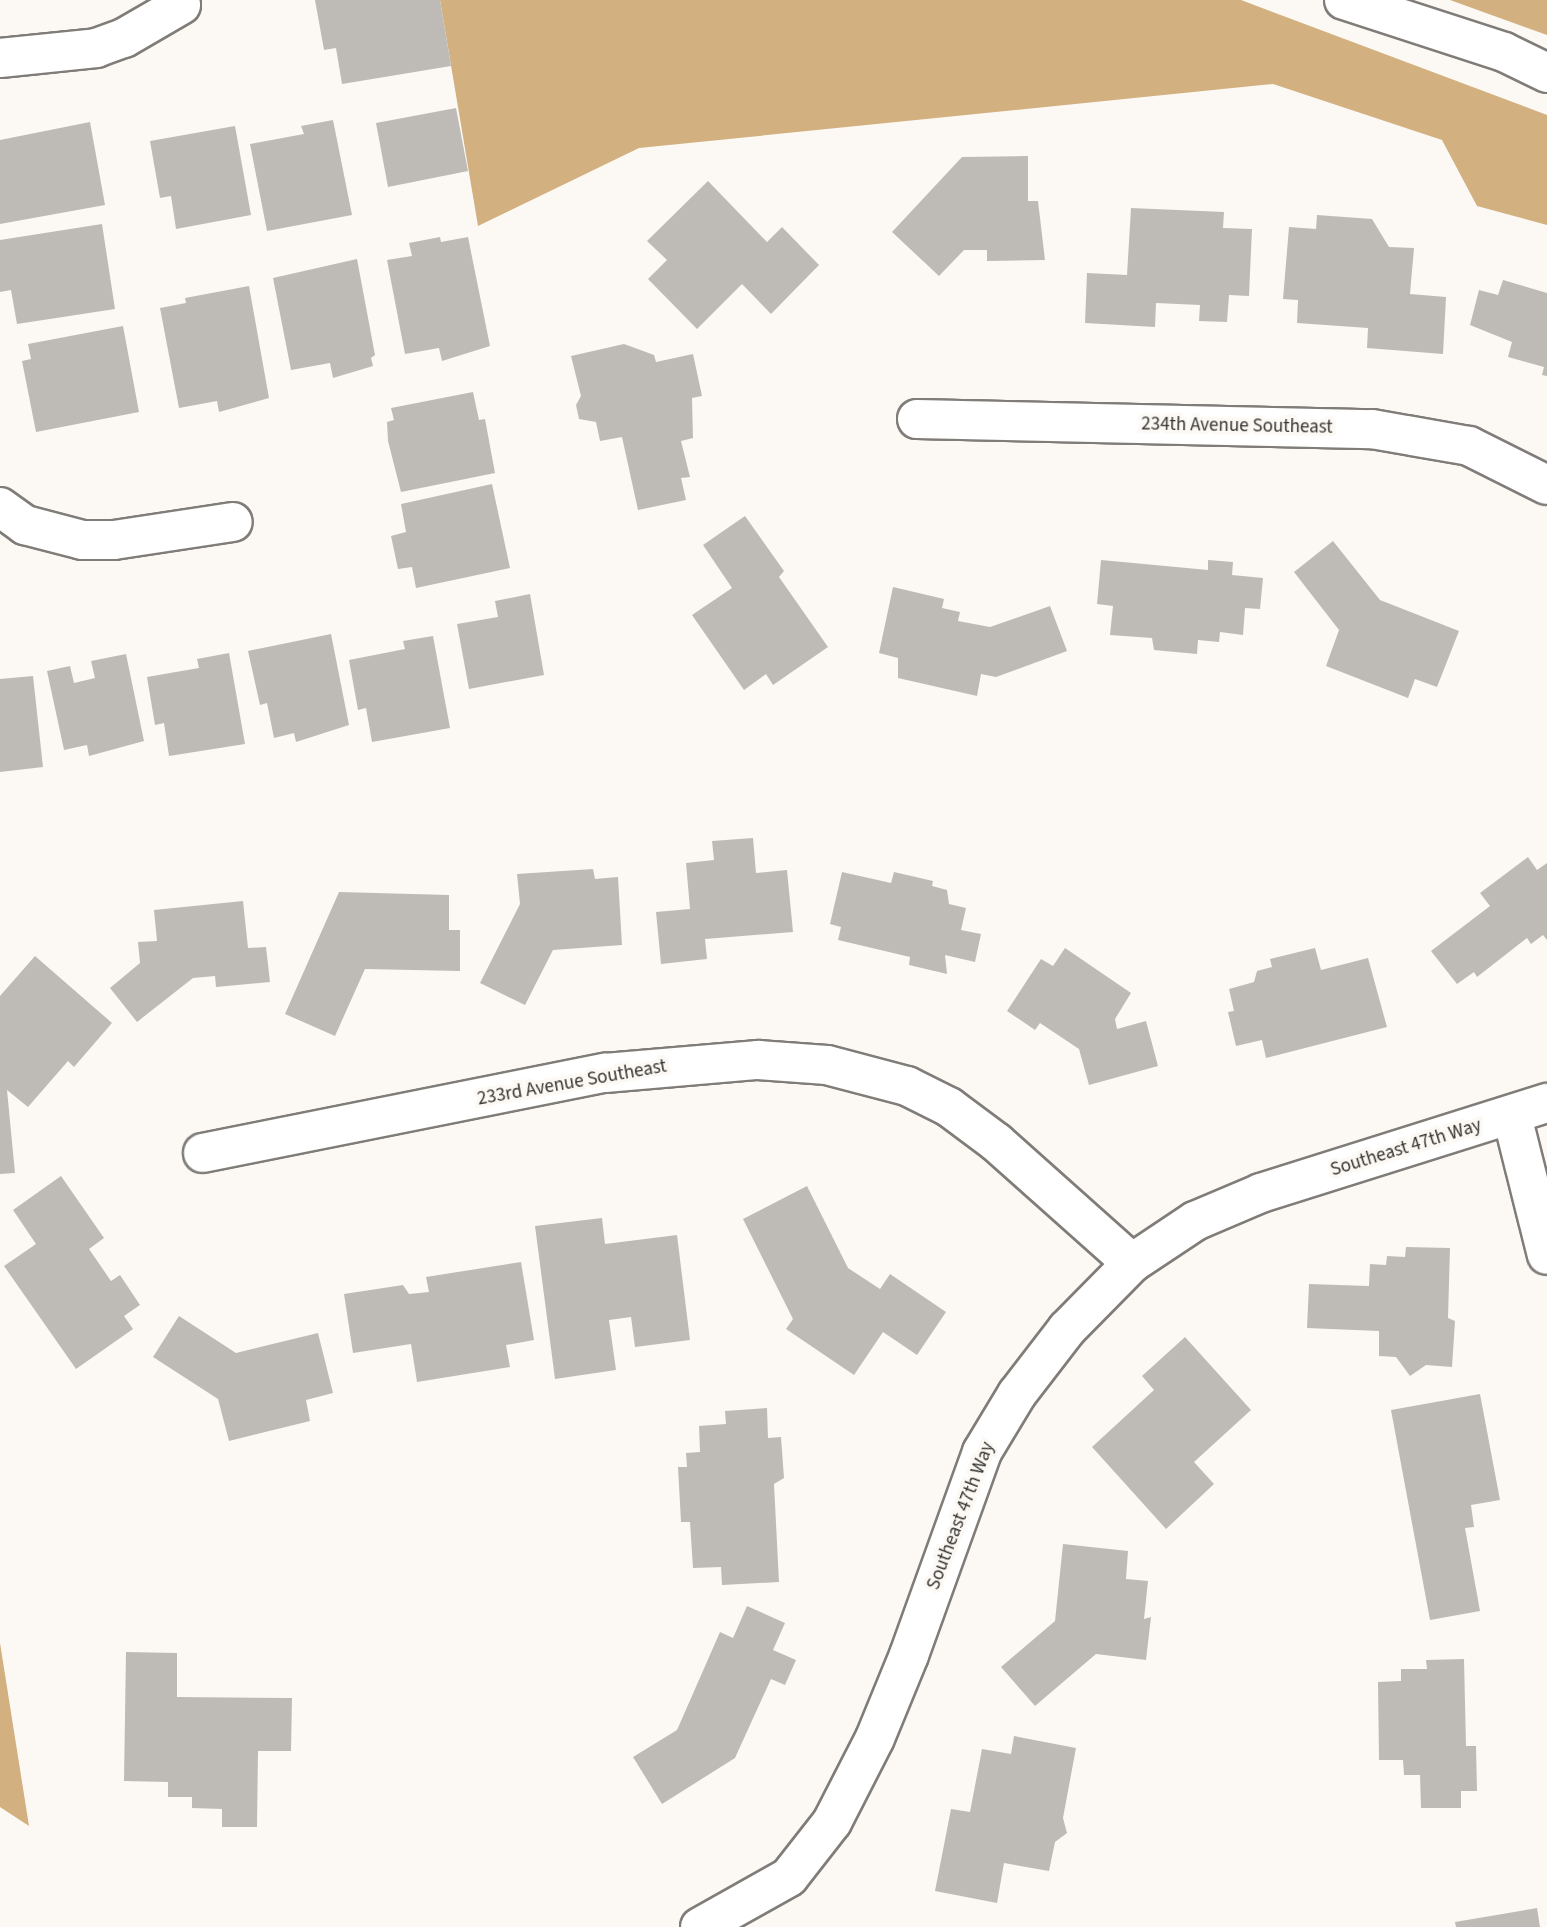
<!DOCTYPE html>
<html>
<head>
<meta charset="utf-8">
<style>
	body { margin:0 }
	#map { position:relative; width:1547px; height:1927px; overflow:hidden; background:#fcf9f4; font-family:"Source Sans 3",sans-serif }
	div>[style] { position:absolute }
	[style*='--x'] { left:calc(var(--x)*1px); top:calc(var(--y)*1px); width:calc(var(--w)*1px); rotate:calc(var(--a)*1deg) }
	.forest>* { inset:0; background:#d2b080 }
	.building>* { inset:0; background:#bebbb7 }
	.roads { filter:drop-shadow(2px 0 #807d79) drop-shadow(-2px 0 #807d79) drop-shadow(0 2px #807d79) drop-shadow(0 -2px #807d79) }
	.minor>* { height:38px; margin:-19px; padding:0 19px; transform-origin:19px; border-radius:19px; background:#fff }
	span { translate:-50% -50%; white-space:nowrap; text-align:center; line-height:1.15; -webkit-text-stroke:7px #fcf9f4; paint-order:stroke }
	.street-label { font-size:19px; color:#353432 }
</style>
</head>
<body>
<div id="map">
	<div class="forest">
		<div style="clip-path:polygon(440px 0,1241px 0,1547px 115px,1547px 225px,1477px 206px,1442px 140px,1273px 84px,639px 148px,478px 226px)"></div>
		<div style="clip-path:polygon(1450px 0,1547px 0,1547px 35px)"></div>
		<div style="clip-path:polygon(0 1643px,29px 1826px,0 1807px)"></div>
	</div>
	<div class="building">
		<div style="clip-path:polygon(315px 0,440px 0,451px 66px,342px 84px,336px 48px,324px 50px)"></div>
		<div style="clip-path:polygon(456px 108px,468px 171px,388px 187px,376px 123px)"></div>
		<div style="clip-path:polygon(333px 120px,352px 215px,267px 231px,250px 144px,304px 134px,301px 126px)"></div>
		<div style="clip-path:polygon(90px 122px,105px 205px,0 224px,0 140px)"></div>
		<div style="clip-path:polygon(235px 126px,251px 215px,176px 229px,171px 196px,160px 198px,150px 141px)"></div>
		<div style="clip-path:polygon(1028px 156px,1028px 201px,1038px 201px,1045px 260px,987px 261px,987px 250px,964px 250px,939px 276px,892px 232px,962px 157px)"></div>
		<div style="clip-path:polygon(708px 181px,767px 242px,782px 227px,819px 265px,771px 314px,742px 284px,697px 329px,648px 279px,667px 260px,647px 241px)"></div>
		<div style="clip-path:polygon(1131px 208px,1224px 212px,1223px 228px,1252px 229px,1249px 296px,1229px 295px,1227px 322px,1199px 321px,1200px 305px,1156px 303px,1155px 327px,1085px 323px,1087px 273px,1127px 275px)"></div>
		<div style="clip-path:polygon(1317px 215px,1372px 219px,1389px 247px,1414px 248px,1410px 294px,1446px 297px,1443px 354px,1367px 348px,1368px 328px,1297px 323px,1298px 300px,1283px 299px,1289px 227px,1316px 229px)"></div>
		<div style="clip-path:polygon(102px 224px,115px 309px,17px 324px,11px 290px,0 292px,0 240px)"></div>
		<div style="clip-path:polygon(440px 237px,441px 242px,468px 237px,490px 346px,442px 361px,439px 348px,405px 354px,387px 260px,412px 256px,409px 243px)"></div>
		<div style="clip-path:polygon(357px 259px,375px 355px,371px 358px,373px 366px,333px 378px,330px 363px,291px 370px,273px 278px)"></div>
		<div style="clip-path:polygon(1503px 280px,1547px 293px,1547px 376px,1542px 375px,1544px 367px,1508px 357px,1512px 342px,1470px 325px,1479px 290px,1498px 295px)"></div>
		<div style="clip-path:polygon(249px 286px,269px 398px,219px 412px,217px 401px,179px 408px,160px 308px,186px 303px,185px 298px)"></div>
		<div style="clip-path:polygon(123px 326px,139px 412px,36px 432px,22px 361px,31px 359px,28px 344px)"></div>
		<div style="clip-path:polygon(624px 344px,654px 355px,656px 362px,693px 354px,702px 396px,692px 398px,693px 438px,681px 441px,690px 477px,681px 478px,686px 500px,638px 510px,622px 437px,600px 441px,596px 422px,579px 419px,576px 405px,581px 396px,571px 356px)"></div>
		<div style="clip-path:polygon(473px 392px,479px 420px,485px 419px,495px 473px,401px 492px,388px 441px,387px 422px,394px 420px,391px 408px)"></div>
		<div style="clip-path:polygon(492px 484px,510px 568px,416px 588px,412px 567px,398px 569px,391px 536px,406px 532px,401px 504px)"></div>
		<div style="clip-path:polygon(745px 516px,784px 571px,779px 577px,828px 647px,773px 685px,766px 674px,744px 690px,692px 615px,732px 588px,703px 545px)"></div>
		<div style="clip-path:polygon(1333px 541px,1380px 600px,1459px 631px,1437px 687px,1415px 679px,1408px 698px,1326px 666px,1339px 630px,1294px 572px)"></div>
		<div style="clip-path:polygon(1101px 560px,1208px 570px,1208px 560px,1233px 562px,1232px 575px,1263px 578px,1260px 609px,1245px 608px,1243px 635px,1220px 632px,1219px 642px,1198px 640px,1197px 654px,1154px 650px,1152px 638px,1110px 635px,1113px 606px,1097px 604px)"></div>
		<div style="clip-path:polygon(893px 587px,944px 599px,942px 608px,960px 612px,958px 621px,990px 627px,1050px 606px,1067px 651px,996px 677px,981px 674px,977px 696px,898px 678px,898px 658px,879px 653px)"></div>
		<div style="clip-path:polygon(530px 594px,544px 675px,469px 689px,457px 624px,498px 617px,495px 601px)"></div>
		<div style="clip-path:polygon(331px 634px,349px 725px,296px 742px,294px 733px,274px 738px,267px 703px,260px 705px,248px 651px)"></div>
		<div style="clip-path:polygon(433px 636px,450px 728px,372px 742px,366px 708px,358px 710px,349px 660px,405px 649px,403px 641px)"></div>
		<div style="clip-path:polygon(229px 653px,245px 744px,169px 756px,164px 723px,155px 725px,147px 677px,199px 668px,197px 659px)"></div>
		<div style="clip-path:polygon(126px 654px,144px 741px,89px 756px,87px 745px,64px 750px,47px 671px,70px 666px,74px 683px,95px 678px,91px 661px)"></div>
		<div style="clip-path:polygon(33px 676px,43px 767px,0 772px,0 679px)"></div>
		<div style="clip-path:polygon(753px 838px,756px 873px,787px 870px,793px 932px,705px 939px,707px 959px,661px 964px,656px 912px,690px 909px,686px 863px,714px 860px,712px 841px)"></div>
		<div style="clip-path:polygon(1528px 857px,1537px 870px,1547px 863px,1547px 940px,1543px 935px,1531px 944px,1527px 938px,1477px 977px,1474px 972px,1457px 984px,1431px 951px,1490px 906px,1480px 893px)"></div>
		<div style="clip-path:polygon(593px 869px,595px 879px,618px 877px,622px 945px,553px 950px,525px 1005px,480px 983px,520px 904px,517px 874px)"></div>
		<div style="clip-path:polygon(842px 872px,891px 883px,894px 872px,933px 881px,932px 886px,947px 890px,949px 904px,966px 908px,961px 930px,981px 934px,975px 962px,945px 955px,947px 974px,909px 965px,910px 957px,838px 940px,841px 927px,830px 924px)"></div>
		<div style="clip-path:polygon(339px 892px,449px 895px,449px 930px,460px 930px,460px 971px,365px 969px,335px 1036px,285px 1014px)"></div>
		<div style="clip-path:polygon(243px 901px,248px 948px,266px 947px,270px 982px,216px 987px,215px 976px,193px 978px,137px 1022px,110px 988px,140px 963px,138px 942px,157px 941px,154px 910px)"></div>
		<div style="clip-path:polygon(1065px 948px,1131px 993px,1115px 1019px,1117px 1029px,1146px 1021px,1158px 1066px,1089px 1085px,1079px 1049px,1040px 1023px,1035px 1030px,1007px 1011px,1041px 959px,1053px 966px)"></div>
		<div style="clip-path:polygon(1315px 948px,1321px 970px,1368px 958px,1387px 1027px,1266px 1058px,1262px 1040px,1236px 1046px,1228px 1012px,1234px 1011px,1229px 989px,1254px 982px,1257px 971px,1272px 967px,1270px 959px)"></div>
		<div style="clip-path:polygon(35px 956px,112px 1023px,74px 1067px,68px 1061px,28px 1107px,7px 1090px,15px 1173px,0 1174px,0 996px)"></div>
		<div style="clip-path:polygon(61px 1176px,104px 1238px,89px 1249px,111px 1281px,120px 1275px,140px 1305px,124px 1316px,133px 1329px,76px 1369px,4px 1266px,36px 1244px,13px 1210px)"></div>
		<div style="clip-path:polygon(807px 1186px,848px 1268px,880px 1289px,890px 1274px,946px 1312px,917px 1355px,883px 1332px,854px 1375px,786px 1329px,793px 1319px,743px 1219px)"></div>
		<div style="clip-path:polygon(602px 1218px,605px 1244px,677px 1235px,690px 1340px,635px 1347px,631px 1317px,609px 1320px,616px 1370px,555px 1379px,535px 1226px)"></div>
		<div style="clip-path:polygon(1406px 1247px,1450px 1248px,1448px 1318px,1455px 1321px,1452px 1367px,1426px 1365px,1410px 1376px,1396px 1357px,1379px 1356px,1379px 1331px,1307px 1328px,1309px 1284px,1369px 1286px,1370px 1264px,1386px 1265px,1387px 1256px,1405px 1257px)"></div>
		<div style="clip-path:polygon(521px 1262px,534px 1340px,506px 1345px,510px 1367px,417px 1382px,411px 1344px,353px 1353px,344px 1294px,403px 1285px,409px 1294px,429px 1292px,426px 1277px)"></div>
		<div style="clip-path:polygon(179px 1316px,236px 1353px,318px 1333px,333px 1393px,306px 1400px,310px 1421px,229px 1441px,218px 1399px,153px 1357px)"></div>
		<div style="clip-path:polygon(1185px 1337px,1251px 1410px,1194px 1462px,1214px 1484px,1166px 1529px,1092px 1447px,1154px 1390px,1142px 1376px)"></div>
		<div style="clip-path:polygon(1480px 1394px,1500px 1500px,1471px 1505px,1474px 1527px,1465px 1528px,1480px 1611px,1430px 1620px,1391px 1410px)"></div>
		<div style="clip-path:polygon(767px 1408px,768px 1438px,781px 1437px,784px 1478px,774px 1484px,779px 1582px,722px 1585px,721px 1567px,693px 1568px,690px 1522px,681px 1522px,678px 1467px,687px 1467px,686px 1453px,700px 1452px,699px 1426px,726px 1424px,725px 1411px)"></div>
		<div style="clip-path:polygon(1063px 1544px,1128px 1551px,1126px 1579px,1148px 1581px,1144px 1619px,1151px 1617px,1146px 1660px,1096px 1654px,1035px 1706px,1001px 1667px,1055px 1621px)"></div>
		<div style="clip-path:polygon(747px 1606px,785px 1623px,773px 1650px,796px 1660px,785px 1685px,771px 1679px,735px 1758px,662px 1804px,633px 1757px,677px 1730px,720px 1632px,733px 1638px)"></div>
		<div style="clip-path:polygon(126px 1652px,177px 1653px,177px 1697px,292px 1698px,291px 1751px,258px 1751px,257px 1827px,222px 1827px,222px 1809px,192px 1808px,192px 1797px,168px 1797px,168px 1782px,124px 1781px)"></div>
		<div style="clip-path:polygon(1464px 1659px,1466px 1746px,1476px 1746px,1477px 1791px,1461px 1791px,1461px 1808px,1421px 1808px,1420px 1775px,1404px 1775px,1403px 1760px,1379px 1760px,1378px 1682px,1401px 1681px,1401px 1669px,1427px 1669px,1426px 1660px)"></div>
		<div style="clip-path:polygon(1014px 1736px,1076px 1748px,1063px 1818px,1067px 1833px,1055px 1842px,1049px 1871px,1004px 1863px,997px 1903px,935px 1891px,951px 1809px,970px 1812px,982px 1749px,1011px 1754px)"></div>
		<div style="clip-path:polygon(1537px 1908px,1540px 1927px,1456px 1927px,1455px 1922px)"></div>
	</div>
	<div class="roads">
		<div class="minor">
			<div style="--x:1344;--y:0;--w:168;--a:18"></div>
			<div style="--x:1504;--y:52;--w:48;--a:26"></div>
			<div style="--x:0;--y:58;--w:97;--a:-5.9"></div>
			<div style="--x:96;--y:48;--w:30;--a:-20"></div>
			<div style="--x:124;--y:38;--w:66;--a:-30.1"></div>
			<div style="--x:917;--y:419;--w:455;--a:1.3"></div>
			<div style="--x:1372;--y:429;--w:98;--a:9.9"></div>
			<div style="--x:1469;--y:446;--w:87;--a:26.6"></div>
			<div style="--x:0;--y:507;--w:31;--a:36"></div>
			<div style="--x:25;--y:525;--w:59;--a:14.7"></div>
			<div style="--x:82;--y:540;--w:32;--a:0"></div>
			<div style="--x:114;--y:540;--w:120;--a:-8.6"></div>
			<div style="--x:1512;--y:1116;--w:143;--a:75.9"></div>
			<div style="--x:203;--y:1153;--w:410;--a:-11.3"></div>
			<div style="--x:605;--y:1073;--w:154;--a:-4.9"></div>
			<div style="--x:758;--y:1060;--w:69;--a:4.1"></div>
			<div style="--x:827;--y:1065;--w:83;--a:14.7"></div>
			<div style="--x:907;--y:1086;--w:47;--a:26.6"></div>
			<div style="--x:949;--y:1107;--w:59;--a:36.7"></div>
			<div style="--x:996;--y:1142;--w:182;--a:41.7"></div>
			<div style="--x:700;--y:1927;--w:102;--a:-29.3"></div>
			<div style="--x:789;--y:1877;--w:70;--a:-52"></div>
			<div style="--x:832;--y:1822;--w:94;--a:-62.9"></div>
			<div style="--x:875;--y:1738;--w:90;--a:-67.7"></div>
			<div style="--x:909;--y:1655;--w:216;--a:-70.2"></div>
			<div style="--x:982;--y:1452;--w:68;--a:-58.9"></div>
			<div style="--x:1017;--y:1394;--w:82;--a:-52.4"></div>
			<div style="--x:1067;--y:1329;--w:93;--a:-45.4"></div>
			<div style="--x:1132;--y:1263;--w:76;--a:-33.7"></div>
			<div style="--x:1195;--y:1221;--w:72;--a:-23"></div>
			<div style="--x:1261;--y:1193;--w:300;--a:-17.5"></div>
		</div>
	</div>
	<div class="street-label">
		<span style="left:1237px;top:426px;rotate:1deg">234th Avenue Southeast</span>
		<span style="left:572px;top:1083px;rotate:-10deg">233rd Avenue Southeast</span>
		<span style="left:1406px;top:1148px;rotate:-17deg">Southeast 47th Way</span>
		<span style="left:961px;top:1516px;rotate:-69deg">Southeast 47th Way</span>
	</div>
</div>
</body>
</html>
